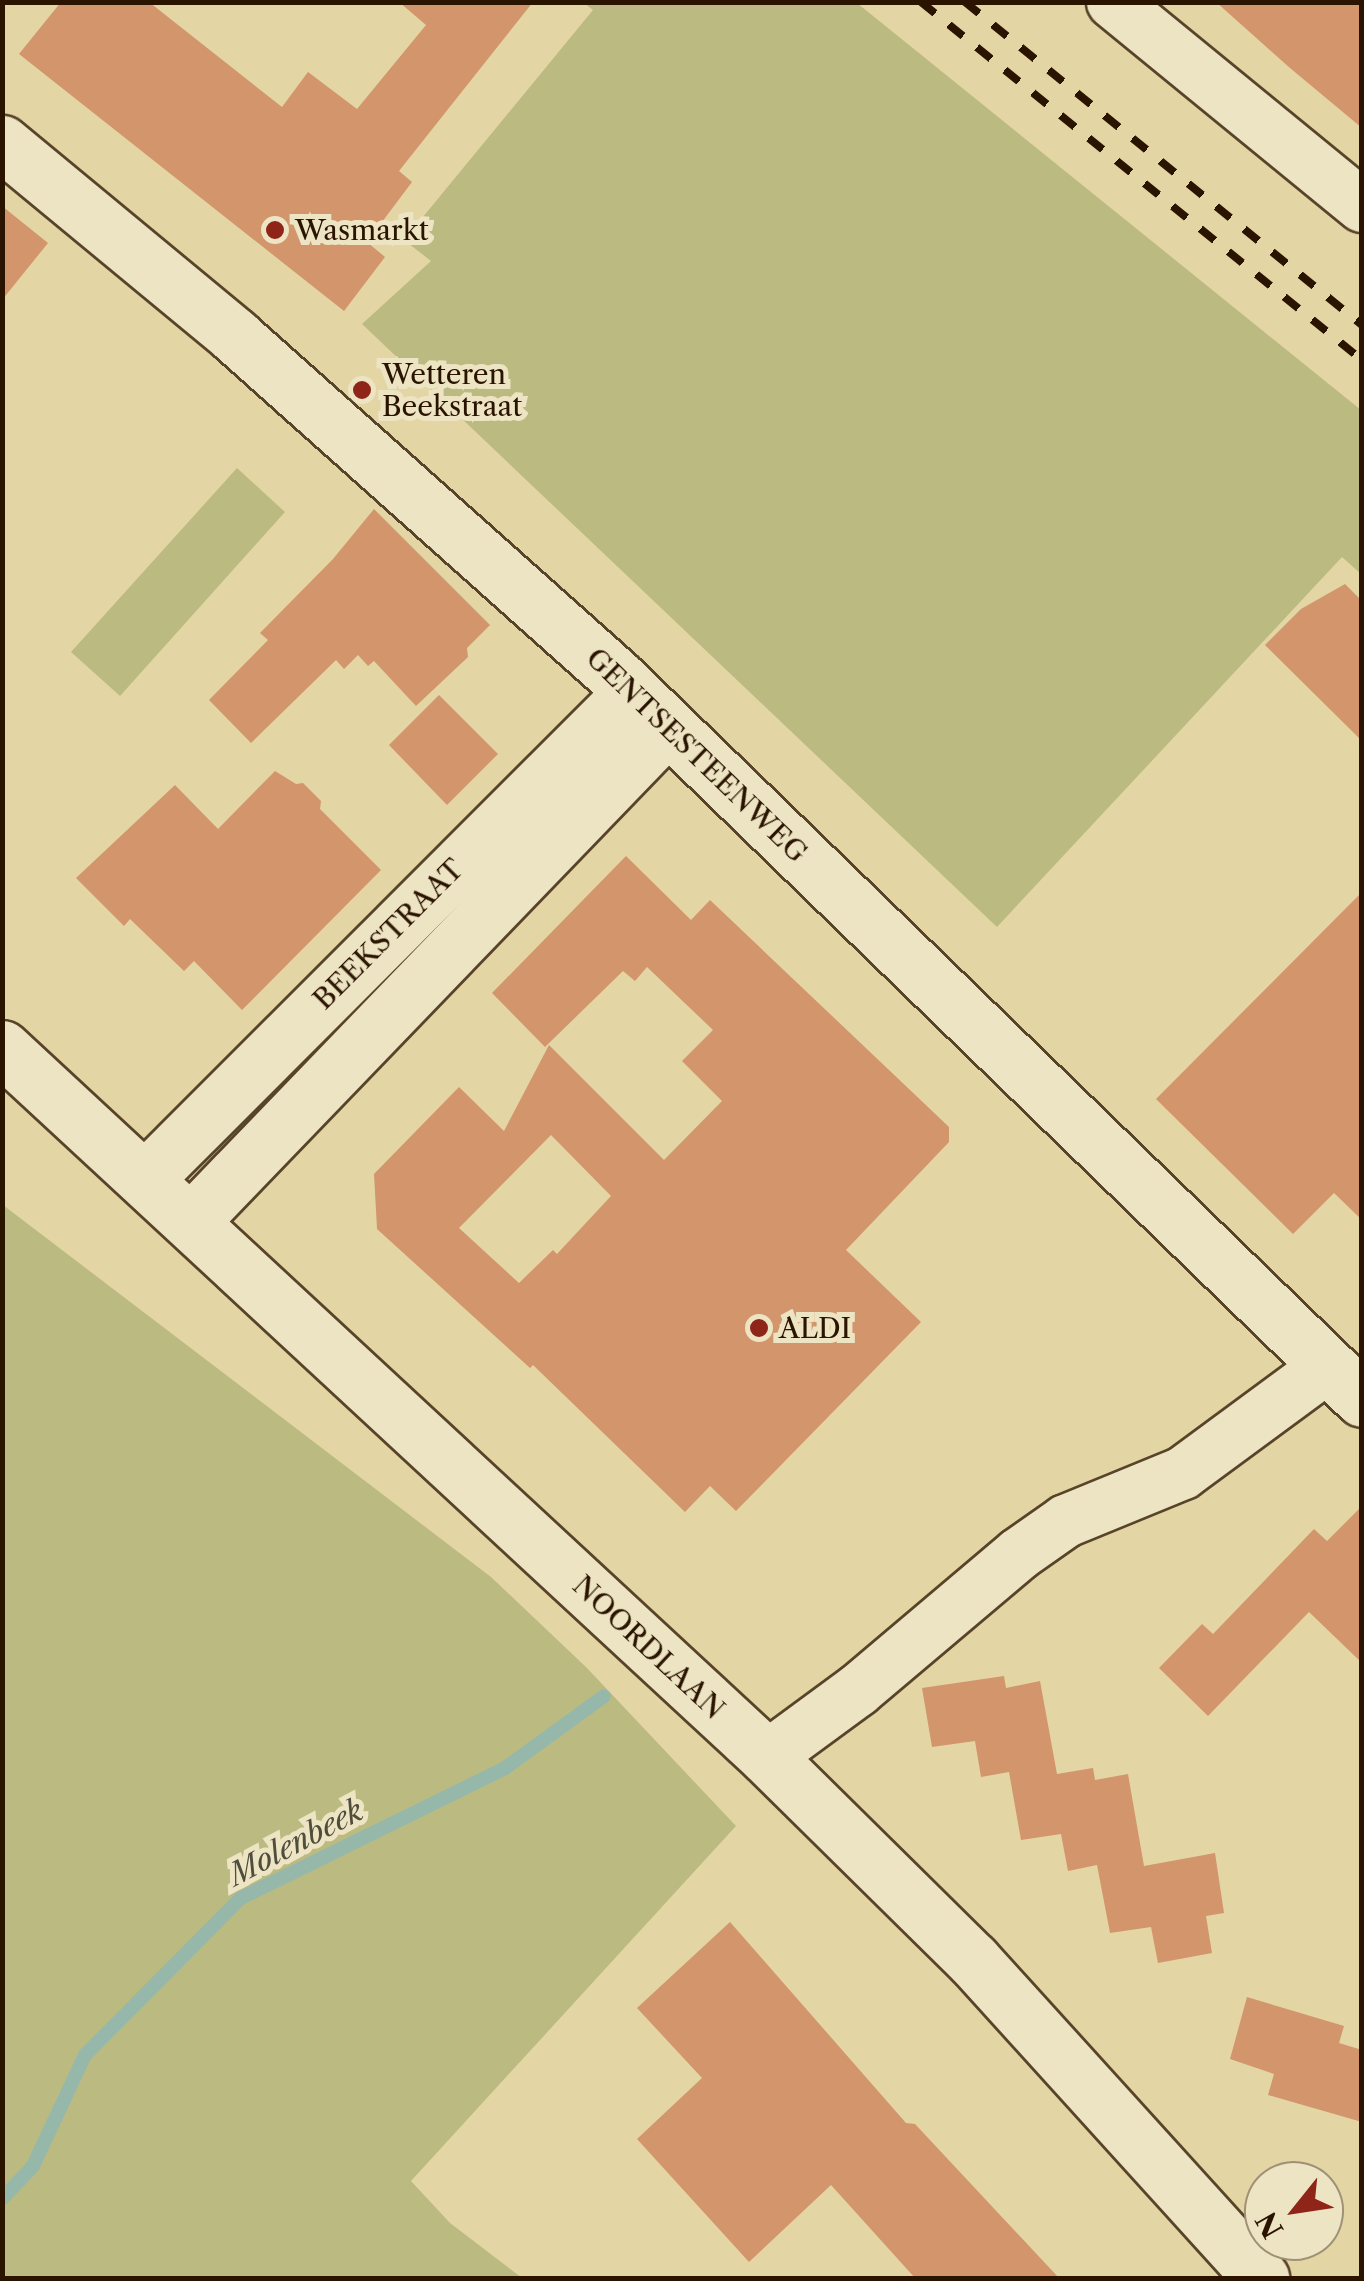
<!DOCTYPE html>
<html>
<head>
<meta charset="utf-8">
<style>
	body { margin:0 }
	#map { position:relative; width:1364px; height:2281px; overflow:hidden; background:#e4d5a4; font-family:"Libre Caslon Text",serif }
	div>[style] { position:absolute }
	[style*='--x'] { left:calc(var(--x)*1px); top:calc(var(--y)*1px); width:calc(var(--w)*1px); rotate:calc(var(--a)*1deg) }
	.green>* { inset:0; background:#bbbb81 }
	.stream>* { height:14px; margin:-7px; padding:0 7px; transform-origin:7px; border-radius:7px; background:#95b8aa }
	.building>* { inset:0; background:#d2956c }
	.roads { filter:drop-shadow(2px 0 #584429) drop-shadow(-2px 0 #584429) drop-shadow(0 2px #584429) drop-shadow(0 -2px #584429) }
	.street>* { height:52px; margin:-26px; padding:0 26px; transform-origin:26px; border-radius:26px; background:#ede4c4 }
	.secondary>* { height:55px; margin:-27.5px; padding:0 27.5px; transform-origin:27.5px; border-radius:27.5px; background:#ede4c4 }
	.rail>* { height:8px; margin-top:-4px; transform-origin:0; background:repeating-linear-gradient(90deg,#2a1400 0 18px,transparent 0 36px) }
	.dots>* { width:28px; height:28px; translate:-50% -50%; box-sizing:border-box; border:5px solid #ede4c4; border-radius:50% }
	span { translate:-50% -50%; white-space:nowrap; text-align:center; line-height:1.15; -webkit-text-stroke:10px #ede4c4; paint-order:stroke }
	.poi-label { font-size:28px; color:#2a1400 }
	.left { translate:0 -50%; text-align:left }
	.street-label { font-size:28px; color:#2a1400 }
	.water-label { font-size:30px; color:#4f4d3c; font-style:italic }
	.frame { position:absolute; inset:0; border:5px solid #2a1400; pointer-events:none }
	.north { position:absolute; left:1244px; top:2161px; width:100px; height:100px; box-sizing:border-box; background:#ede4c4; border:2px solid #9f9176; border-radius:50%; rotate:240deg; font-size:28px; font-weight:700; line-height:40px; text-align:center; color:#2a1400 }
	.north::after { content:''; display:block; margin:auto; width:35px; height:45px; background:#8f2418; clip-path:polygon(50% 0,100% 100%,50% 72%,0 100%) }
</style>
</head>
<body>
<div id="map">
	<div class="green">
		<div style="clip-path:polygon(584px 3px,857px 3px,1361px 410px,1361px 574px,1342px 557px,997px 927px,362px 324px,431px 261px,404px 240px,593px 10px)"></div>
		<div style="clip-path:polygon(237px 468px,285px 512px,120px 696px,71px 652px)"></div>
		<div style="clip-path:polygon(3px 1205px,491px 1577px,587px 1668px,736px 1826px,411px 2181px,450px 2223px,522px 2278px,3px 2278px)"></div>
	</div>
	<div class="stream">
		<div style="--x:2;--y:2199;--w:45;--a:-46.8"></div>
		<div style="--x:33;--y:2166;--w:123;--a:-64.9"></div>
		<div style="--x:85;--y:2055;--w:221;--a:-45.2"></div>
		<div style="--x:241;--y:1898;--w:294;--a:-26.2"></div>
		<div style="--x:505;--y:1768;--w:122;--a:-36"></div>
	</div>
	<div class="building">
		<div style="clip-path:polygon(61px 2px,149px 2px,282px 107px,308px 72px,357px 109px,426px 25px,399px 2px,533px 2px,399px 171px,412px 182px,367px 242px,385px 257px,344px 311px,19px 54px)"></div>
		<div style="clip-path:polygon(1216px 2px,1362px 2px,1362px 128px,1290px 68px)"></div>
		<div style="clip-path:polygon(2px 206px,48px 243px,2px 300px)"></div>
		<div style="clip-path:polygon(374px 509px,490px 625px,467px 648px,468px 657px,416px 706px,374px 661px,368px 666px,358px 655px,344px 669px,336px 660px,251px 743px,209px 700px,268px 640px,260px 633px,333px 559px)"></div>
		<div style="clip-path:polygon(1345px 584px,1362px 601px,1362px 741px,1265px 645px,1301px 609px)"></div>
		<div style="clip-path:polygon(439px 695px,498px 754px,447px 805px,389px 745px)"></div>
		<div style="clip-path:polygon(275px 771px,296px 784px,303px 783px,321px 801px,320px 809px,381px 870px,242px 1010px,194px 961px,184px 971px,130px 919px,124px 926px,76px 878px,175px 785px,218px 829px)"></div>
		<div style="clip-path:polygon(evenodd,626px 856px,691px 920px,710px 900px,949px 1127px,949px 1142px,846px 1250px,921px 1322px,736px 1511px,710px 1486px,685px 1512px,533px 1365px,530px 1368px,377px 1229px,374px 1174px,459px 1087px,504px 1131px,549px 1045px,664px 1160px,722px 1101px,682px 1061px,713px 1030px,647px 967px,635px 981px,623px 971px,545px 1047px,492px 993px,626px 856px,551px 1135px,611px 1196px,557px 1254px,553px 1250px,519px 1283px,459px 1228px,551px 1135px)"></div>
		<div style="clip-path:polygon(1362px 892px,1362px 1220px,1334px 1193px,1293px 1234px,1156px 1099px)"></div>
		<div style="clip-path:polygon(1362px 1506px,1362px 1663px,1309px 1612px,1208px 1716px,1159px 1668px,1202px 1624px,1213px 1634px,1314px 1529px,1327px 1541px)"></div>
		<div style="clip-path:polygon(1004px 1676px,1006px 1688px,1040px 1681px,1057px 1774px,1093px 1768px,1095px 1780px,1128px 1774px,1144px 1866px,1215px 1853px,1224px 1913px,1206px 1916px,1212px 1953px,1158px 1963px,1151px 1927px,1110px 1933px,1097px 1865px,1068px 1871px,1061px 1834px,1021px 1840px,1009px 1772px,981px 1777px,975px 1741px,932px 1747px,922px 1688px)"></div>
		<div style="clip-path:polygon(730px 1922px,906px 2123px,915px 2124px,1059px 2278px,915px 2278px,831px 2185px,749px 2262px,637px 2139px,702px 2078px,637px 2008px)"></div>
		<div style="clip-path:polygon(1247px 1997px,1344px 2026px,1339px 2043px,1362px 2050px,1362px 2122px,1268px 2095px,1274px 2074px,1230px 2059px)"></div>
	</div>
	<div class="roads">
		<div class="street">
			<div style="--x:1113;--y:2;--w:322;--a:39.3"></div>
			<div style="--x:767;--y:1757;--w:112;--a:-36.3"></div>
			<div style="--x:857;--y:1691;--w:212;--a:-40.2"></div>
			<div style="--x:1019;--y:1554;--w:57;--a:-35.1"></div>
			<div style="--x:1066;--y:1521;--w:126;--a:-22.3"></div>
			<div style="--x:1183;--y:1473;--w:180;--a:-36.4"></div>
		</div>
		<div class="secondary">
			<div style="--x:2;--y:143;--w:303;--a:39.6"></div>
			<div style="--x:235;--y:336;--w:509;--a:41.74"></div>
			<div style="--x:615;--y:675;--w:1040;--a:44.1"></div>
			<div style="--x:2;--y:1048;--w:1043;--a:42.82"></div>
			<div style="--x:767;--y:1757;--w:289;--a:44.6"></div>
			<div style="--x:973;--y:1960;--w:429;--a:47.8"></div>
			<div style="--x:146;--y:1178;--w:687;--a:-45"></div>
			<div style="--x:191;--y:1221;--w:687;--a:-46.06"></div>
		</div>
	</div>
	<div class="rail">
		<div style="--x:921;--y:2;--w:568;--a:39.07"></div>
		<div style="--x:965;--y:2;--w:512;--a:39.13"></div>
	</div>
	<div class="dots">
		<div style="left:275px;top:230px;background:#8f2418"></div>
		<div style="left:362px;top:390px;background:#8f2418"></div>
		<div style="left:759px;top:1328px;background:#8f2418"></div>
	</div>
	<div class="poi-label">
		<span class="left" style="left:295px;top:230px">Wasmarkt</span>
		<span class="left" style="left:382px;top:390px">Wetteren<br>Beekstraat</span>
		<span class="left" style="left:779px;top:1328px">ALDI</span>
	</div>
	<div class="street-label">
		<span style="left:697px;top:755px;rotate:44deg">GENTSESTEENWEG</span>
		<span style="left:388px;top:934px;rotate:-45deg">BEEKSTRAAT</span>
		<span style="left:649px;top:1647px;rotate:43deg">NOORDLAAN</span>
	</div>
	<div class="water-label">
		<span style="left:296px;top:1843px;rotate:-28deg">Molenbeek</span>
	</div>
	<div class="frame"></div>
	<div class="north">N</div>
</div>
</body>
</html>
